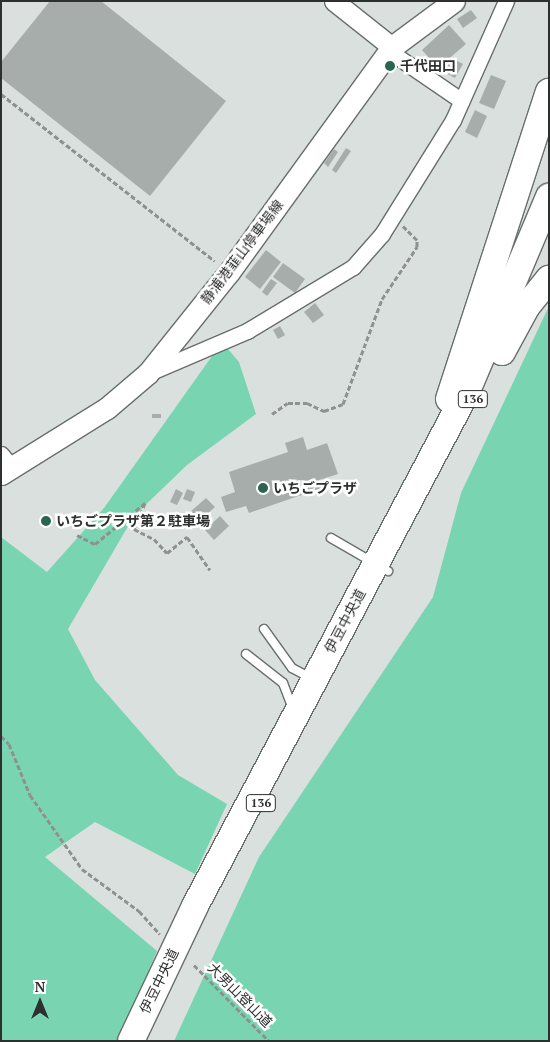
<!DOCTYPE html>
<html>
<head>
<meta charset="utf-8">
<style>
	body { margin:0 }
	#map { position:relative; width:550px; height:1042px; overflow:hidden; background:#dae0dd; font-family:"PT Serif","Noto Sans JP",serif }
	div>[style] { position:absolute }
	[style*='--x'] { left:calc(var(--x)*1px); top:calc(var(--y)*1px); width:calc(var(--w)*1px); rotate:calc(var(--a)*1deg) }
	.green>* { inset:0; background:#79d5b1 }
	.building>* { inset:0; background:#a7adaa }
	.path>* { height:3px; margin-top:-1.5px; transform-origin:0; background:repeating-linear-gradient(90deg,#8d918f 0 5px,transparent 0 7.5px) }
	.roads { filter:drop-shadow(1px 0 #686e6b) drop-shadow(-1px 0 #686e6b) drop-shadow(0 1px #686e6b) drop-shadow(0 -1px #686e6b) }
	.service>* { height:8px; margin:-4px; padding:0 4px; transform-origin:4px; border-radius:4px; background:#fff }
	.minor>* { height:15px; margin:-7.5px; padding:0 7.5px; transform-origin:7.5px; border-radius:7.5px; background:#fff }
	.tertiary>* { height:19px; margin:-9.5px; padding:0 9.5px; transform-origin:9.5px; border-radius:9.5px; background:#fff }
	.secondary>* { height:21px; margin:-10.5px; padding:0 10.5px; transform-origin:10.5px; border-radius:10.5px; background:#fff }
	.motorway>* { height:26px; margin:-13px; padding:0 13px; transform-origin:13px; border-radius:13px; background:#fff }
	.dots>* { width:14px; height:14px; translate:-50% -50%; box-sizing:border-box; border:2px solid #fff; border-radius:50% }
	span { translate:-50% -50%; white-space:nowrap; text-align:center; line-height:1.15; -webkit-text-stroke:5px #fff; paint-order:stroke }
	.shield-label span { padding:1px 4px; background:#fff; border:1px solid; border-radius:4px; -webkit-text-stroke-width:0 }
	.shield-label { font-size:12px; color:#2e302f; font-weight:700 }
	.poi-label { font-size:14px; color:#2e302f; font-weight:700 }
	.left { translate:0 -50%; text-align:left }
	.street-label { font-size:14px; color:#2e302f }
	.frame { position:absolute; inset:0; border:2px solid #2e302f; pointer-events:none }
	.north { position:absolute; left:15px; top:977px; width:50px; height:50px; -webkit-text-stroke:4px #fff; paint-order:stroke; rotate:0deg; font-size:14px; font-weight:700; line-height:20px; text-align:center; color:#2e302f }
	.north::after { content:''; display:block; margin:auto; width:18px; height:22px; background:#2e302f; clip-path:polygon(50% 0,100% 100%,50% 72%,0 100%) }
</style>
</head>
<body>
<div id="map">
	<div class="green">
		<div style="clip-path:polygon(549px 306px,549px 1041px,174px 1041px,259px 857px,433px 597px,461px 493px)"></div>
		<div style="clip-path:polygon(222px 342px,239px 362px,256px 414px,187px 465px,134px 516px,68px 629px,95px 680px,178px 775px,227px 804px,195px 874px,95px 822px,45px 857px,157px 951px,119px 1041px,1px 1041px,1px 537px,47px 572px,104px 508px)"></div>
	</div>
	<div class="building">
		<div style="clip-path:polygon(50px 1px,101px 1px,226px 101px,150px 196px,1px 78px,1px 62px)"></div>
		<div style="clip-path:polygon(471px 10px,477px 18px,463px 28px,457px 19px)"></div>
		<div style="clip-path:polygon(449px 25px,466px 44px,438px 68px,422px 50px)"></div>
		<div style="clip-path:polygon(452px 58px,463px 64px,455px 78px,444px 72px)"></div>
		<div style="clip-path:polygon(491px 75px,506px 81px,494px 109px,479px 103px)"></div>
		<div style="clip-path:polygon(475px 110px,487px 116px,477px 138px,465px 132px)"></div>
		<div style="clip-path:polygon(346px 148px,351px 151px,336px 173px,332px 170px)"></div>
		<div style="clip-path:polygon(334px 149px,338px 152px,328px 167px,324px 163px)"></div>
		<div style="clip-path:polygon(266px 250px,281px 262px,260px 289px,245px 277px)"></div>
		<div style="clip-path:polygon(283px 263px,305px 279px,295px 293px,273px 277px)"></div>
		<div style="clip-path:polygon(271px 279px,277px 283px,267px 296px,262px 292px)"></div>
		<div style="clip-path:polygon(315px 303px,324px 315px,313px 323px,304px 312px)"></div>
		<div style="clip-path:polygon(280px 326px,285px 335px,278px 339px,273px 330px)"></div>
		<div style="clip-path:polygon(152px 414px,161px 414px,161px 418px,152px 418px)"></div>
		<div style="clip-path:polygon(303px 437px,307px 450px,327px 443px,338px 474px,319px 480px,322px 488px,249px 513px,246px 506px,226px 512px,221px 497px,235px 492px,229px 472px,288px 452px,285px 443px)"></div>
		<div style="clip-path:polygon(176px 489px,183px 493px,177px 505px,170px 502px)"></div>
		<div style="clip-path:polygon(187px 489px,195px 492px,191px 502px,183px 499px)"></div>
		<div style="clip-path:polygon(206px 498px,215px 507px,189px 530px,181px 520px)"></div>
		<div style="clip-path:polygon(220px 516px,229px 526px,214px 540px,205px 530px)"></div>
	</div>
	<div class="path">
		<div style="--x:1;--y:94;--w:271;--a:38"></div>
		<div style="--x:272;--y:414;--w:19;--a:-35"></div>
		<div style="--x:288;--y:403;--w:19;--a:0"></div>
		<div style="--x:307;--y:403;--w:19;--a:25"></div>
		<div style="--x:324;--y:411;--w:20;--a:-20"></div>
		<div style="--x:343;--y:404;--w:112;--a:-69.6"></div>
		<div style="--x:382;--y:299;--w:63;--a:-56.1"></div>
		<div style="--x:417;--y:247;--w:7;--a:-90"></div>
		<div style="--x:417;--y:240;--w:20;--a:-135"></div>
		<div style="--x:145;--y:503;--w:28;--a:113"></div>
		<div style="--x:134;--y:529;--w:22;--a:27"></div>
		<div style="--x:154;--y:539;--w:19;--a:47"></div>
		<div style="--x:167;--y:553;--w:26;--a:-39"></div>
		<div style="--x:187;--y:537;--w:40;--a:55.1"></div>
		<div style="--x:77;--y:535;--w:20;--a:27"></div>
		<div style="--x:95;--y:544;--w:65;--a:-39.4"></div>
		<div style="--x:1;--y:736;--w:11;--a:45"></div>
		<div style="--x:9;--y:744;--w:55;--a:67.6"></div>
		<div style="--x:30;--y:795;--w:90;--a:54.9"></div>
		<div style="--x:82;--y:869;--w:71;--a:36.4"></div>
		<div style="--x:139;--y:911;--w:31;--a:48"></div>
		<div style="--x:194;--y:965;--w:107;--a:45.4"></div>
	</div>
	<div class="roads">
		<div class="service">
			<div style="--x:331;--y:538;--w:66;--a:30.1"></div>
			<div style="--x:264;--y:629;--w:48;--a:54.3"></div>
			<div style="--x:292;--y:668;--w:21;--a:28"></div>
			<div style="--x:246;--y:654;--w:47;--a:38.1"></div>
			<div style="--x:283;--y:683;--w:25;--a:69"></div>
		</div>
		<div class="minor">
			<div style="--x:389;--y:51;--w:88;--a:34.4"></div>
			<div style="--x:149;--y:373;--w:107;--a:-23.2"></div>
			<div style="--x:247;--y:331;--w:124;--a:-31.1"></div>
			<div style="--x:353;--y:267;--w:44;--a:-48.7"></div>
			<div style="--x:382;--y:234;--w:134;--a:-58.1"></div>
			<div style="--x:453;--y:120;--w:130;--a:-66"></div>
			<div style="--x:1;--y:454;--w:17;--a:50"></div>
		</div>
		<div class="tertiary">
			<div style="--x:334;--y:1;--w:74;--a:38.4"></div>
		</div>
		<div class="secondary">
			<div style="--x:1;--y:474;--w:125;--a:-31.9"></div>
			<div style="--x:107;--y:408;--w:54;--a:-40.5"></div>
			<div style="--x:148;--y:373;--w:129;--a:-51.3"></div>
			<div style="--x:229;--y:272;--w:278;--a:-54.1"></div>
			<div style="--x:392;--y:47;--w:77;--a:-36.6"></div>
		</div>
		<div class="motorway">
			<div style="--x:502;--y:352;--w:52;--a:-61.5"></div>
			<div style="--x:527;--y:306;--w:35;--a:-51"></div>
			<div style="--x:449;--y:399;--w:323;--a:-72"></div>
			<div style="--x:131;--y:1041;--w:149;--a:-64.6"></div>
			<div style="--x:195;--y:906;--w:582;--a:-62.16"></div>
			<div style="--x:467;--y:391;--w:211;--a:-67.1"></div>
		</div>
	</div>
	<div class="dots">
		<div style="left:390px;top:66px;background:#2a6550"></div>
		<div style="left:263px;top:488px;background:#2a6550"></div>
		<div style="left:46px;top:521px;background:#2a6550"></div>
	</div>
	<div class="shield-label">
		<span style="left:473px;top:399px">136</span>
		<span style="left:261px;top:803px">136</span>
	</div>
	<div class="poi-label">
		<span class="left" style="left:400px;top:66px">千代田口</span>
		<span class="left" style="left:273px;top:488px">いちごプラザ</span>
		<span class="left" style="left:56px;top:521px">いちごプラザ第２駐車場</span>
	</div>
	<div class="street-label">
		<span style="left:242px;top:252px;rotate:-53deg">静浦港韮山停車場線</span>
		<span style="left:345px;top:621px;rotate:-62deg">伊豆中央道</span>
		<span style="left:159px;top:981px;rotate:-64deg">伊豆中央道</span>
		<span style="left:240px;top:995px;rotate:45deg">大男山登山道</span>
	</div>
	<div class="frame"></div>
	<div class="north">N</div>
</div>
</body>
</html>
